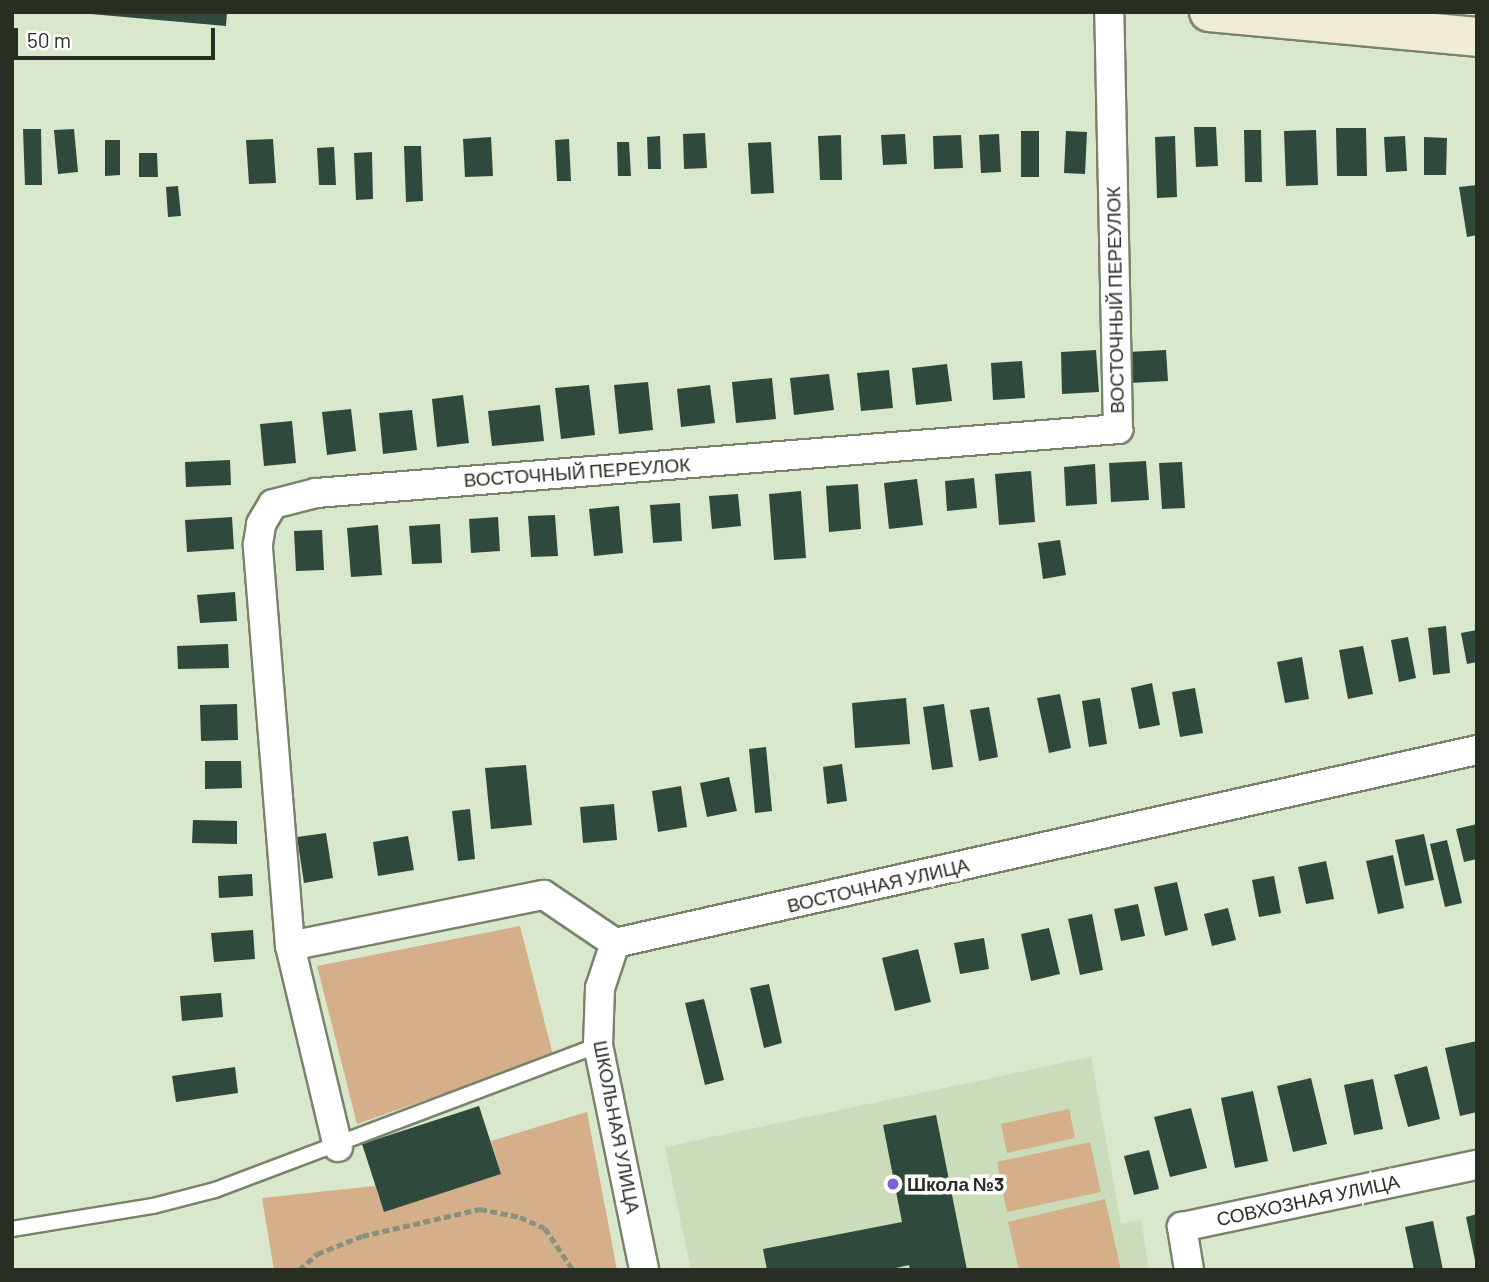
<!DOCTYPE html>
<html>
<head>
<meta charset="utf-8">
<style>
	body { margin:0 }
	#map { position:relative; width:1489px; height:1282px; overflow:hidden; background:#d9e8cc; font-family:Barlow,sans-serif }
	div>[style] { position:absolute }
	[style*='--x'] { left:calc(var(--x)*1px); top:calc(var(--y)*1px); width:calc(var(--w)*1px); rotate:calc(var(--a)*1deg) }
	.built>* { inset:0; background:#cadcba }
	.green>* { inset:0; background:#d4af8a }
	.building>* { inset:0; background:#2f493c }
	.path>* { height:4.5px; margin-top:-2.25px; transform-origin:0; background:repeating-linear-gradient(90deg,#87927e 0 7px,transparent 0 10.5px) }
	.roads { filter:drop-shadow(2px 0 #77846b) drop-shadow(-2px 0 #77846b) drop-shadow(0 2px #77846b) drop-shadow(0 -2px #77846b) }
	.service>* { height:14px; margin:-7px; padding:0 7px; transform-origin:7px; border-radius:7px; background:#fff }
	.minor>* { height:28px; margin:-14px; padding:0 14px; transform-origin:14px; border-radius:14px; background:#fff }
	.secondary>* { height:38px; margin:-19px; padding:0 19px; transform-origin:19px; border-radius:19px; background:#f0ecd6 }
	.dots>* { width:19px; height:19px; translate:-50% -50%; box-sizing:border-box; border:4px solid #fff; border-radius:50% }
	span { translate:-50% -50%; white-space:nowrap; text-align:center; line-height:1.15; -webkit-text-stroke:7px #fff; paint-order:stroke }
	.street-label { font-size:19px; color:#292e24 }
	.poi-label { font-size:19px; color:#292e24; font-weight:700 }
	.left { translate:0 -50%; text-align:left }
	.frame { position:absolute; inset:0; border:14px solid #292e24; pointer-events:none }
	.scale { position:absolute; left:14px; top:28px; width:201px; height:32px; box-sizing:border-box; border:4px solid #292e24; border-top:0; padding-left:9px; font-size:21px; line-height:24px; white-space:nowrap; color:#292e24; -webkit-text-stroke:5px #fff; paint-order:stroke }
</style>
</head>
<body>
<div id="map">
	<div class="built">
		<div style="clip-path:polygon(1091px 1057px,1121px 1224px,1141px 1220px,1149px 1270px,691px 1270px,665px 1147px)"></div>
	</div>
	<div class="green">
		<div style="clip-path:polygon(520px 926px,553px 1055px,357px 1124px,317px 966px)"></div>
		<div style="clip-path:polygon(1069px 1109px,1075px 1138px,1007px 1153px,1001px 1124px)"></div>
		<div style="clip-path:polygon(587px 1112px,617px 1270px,274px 1270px,262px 1198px,375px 1186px,384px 1211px,501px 1174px,491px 1141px)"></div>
		<div style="clip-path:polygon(1090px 1142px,1101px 1192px,1007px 1212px,997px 1162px)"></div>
		<div style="clip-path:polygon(1105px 1199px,1121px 1270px,1019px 1270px,1008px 1222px)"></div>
	</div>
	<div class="building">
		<div style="clip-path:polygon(68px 12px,227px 12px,226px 26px)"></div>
		<div style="clip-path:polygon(1194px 127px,1216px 127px,1218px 166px,1196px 167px)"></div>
		<div style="clip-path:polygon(1336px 128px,1366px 128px,1367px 176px,1337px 176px)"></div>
		<div style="clip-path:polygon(23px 129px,41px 129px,42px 185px,25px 185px)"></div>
		<div style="clip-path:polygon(74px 129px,78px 172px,58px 174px,54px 130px)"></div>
		<div style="clip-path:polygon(1244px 130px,1261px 130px,1262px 182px,1245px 182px)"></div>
		<div style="clip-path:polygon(1316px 130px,1318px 185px,1286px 186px,1284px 131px)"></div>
		<div style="clip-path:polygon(1021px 131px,1039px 131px,1039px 177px,1021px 177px)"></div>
		<div style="clip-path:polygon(1066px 131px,1087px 132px,1085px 174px,1064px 173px)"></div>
		<div style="clip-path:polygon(705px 133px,707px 168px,684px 169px,683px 134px)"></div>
		<div style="clip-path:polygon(905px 134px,907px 164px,883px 165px,881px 135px)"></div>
		<div style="clip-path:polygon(999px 134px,1001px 172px,981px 173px,979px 135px)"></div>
		<div style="clip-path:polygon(841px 135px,842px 180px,820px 180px,818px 136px)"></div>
		<div style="clip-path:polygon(961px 135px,963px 168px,934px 169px,933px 136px)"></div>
		<div style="clip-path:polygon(660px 136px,661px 169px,648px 169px,647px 137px)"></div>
		<div style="clip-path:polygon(1175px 136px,1177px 197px,1157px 198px,1155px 137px)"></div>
		<div style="clip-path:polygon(1405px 136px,1407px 171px,1386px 172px,1384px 137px)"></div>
		<div style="clip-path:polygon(491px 137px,493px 176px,465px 177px,463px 139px)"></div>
		<div style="clip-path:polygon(1424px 137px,1447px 138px,1446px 175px,1424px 175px)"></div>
		<div style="clip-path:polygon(273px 139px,276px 183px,249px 184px,246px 140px)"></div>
		<div style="clip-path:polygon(569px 139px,571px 181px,557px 181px,555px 140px)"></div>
		<div style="clip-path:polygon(105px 140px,120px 140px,120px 175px,105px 176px)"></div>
		<div style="clip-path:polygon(617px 142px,629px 142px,631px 176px,618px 176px)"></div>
		<div style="clip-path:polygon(771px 142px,774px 193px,751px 194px,748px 143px)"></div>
		<div style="clip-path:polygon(404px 146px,421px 146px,423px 201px,406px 202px)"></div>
		<div style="clip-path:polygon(334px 147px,336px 185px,319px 185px,317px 148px)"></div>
		<div style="clip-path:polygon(372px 152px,373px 199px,356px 200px,354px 153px)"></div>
		<div style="clip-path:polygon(139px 153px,157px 153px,158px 177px,139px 177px)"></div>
		<div style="clip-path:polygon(1477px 185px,1477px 235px,1467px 237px,1459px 187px)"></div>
		<div style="clip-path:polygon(178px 186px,181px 216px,168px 217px,166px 187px)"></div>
		<div style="clip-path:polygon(1096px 350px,1099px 392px,1062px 394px,1061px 352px)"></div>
		<div style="clip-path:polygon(1166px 350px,1168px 381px,1129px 383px,1128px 352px)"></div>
		<div style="clip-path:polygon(1022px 361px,1025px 398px,993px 400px,991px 363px)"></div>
		<div style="clip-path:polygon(947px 364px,952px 401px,916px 405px,912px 368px)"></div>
		<div style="clip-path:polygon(889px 370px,893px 408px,861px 411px,857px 373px)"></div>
		<div style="clip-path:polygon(829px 374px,834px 410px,794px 415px,790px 378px)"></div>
		<div style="clip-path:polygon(772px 378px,776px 419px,736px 423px,732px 382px)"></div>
		<div style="clip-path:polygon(648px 382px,653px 430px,619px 434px,614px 385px)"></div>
		<div style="clip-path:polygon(589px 385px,595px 435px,561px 439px,555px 388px)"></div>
		<div style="clip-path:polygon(710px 385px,715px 423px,681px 427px,677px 389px)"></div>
		<div style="clip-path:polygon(463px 395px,469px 443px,437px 447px,432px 399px)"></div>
		<div style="clip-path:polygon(540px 405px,544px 441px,492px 446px,488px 411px)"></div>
		<div style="clip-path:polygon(351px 409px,356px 451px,327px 455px,322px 412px)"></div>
		<div style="clip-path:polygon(412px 410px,417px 450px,383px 454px,379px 413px)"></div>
		<div style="clip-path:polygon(292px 421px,296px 463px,264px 466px,260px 424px)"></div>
		<div style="clip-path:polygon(230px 460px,231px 485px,186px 487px,185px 462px)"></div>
		<div style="clip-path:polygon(1146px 461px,1149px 500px,1111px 502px,1109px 463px)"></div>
		<div style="clip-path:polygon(1182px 462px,1185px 508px,1162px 509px,1159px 463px)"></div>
		<div style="clip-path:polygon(1095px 464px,1097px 504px,1066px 506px,1064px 467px)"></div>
		<div style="clip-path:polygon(1031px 471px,1035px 522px,999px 525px,995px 474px)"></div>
		<div style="clip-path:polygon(974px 478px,977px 508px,947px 511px,945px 481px)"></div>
		<div style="clip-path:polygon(917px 479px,923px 525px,889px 529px,884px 483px)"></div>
		<div style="clip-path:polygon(858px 484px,861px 529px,829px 532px,826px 486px)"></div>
		<div style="clip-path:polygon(801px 491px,806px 558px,774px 560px,769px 494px)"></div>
		<div style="clip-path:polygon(738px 494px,741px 526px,712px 529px,709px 496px)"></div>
		<div style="clip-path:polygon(680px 503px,682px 541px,653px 543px,650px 505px)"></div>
		<div style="clip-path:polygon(619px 506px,623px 553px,594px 556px,589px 509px)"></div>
		<div style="clip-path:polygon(555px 515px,558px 556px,531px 557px,528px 516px)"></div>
		<div style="clip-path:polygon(232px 517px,234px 549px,187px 552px,185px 520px)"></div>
		<div style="clip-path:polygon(498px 517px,500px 551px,471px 553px,469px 519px)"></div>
		<div style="clip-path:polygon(440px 524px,442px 563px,412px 564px,409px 526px)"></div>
		<div style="clip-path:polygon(378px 525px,382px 575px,351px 577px,347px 528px)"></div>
		<div style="clip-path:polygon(322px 530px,324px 570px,296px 571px,294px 531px)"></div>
		<div style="clip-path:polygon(1060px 540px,1066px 575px,1043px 579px,1038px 543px)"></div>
		<div style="clip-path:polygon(235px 592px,237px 621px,200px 623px,197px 595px)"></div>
		<div style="clip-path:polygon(1446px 626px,1450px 673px,1433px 675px,1428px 628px)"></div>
		<div style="clip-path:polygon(1477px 630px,1477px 662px,1467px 664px,1461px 633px)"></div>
		<div style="clip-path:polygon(1408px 637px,1416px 678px,1399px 682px,1391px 640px)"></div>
		<div style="clip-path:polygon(228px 644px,229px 668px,178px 669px,177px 646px)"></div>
		<div style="clip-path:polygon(1363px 646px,1373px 694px,1348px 699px,1339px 650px)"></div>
		<div style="clip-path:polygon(1302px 657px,1309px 699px,1285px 703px,1277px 662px)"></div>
		<div style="clip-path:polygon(1152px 683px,1160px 725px,1139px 729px,1131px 688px)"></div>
		<div style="clip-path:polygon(1195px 688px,1203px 733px,1180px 737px,1172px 692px)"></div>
		<div style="clip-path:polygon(1060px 694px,1071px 748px,1049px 753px,1037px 698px)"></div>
		<div style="clip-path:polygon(906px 698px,910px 744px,855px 748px,852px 703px)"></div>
		<div style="clip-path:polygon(1100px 698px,1107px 744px,1089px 747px,1082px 701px)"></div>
		<div style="clip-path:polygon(237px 704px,238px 740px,201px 741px,200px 705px)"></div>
		<div style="clip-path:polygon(944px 704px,953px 767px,932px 770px,923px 707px)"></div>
		<div style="clip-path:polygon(989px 707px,998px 757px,979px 761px,970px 710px)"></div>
		<div style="clip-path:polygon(766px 747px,772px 811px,755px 813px,749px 749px)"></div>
		<div style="clip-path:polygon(205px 761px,241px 761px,242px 788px,205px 789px)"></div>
		<div style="clip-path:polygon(842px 764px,847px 801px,827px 804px,823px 767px)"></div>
		<div style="clip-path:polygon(526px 765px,532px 825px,491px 829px,485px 768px)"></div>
		<div style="clip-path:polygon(729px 777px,737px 811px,707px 817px,700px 783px)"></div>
		<div style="clip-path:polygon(681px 786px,687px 827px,658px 832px,652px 791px)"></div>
		<div style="clip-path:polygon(614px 804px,617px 840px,583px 843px,580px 807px)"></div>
		<div style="clip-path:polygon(470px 809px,475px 859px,458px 861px,452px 811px)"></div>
		<div style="clip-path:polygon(193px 820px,237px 821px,237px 844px,192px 843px)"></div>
		<div style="clip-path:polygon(1477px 824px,1477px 859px,1464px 862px,1456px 829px)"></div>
		<div style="clip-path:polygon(326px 833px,333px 878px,304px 883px,297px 837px)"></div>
		<div style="clip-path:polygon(1424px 834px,1434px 880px,1405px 886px,1395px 840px)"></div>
		<div style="clip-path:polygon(408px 836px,414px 870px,378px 876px,373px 842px)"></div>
		<div style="clip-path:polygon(1447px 840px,1462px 903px,1445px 907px,1430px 844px)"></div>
		<div style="clip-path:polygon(1393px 855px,1404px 908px,1378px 914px,1366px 861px)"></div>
		<div style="clip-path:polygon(1326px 861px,1334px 899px,1306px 904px,1298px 867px)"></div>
		<div style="clip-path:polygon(252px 874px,253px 896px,219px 898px,218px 876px)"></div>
		<div style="clip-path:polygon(1274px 876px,1281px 913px,1259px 917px,1252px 880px)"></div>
		<div style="clip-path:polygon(1177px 882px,1188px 930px,1165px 936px,1154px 887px)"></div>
		<div style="clip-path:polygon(1138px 904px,1145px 936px,1121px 941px,1114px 909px)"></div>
		<div style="clip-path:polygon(1228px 908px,1236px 940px,1212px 946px,1204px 914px)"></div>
		<div style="clip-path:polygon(1092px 914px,1103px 970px,1080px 975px,1068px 919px)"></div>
		<div style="clip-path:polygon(1049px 928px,1060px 974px,1031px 981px,1021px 934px)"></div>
		<div style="clip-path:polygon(253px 930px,255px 959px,214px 962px,211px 933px)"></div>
		<div style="clip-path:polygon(984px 938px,989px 969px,960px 974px,954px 943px)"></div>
		<div style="clip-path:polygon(918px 949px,931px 1002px,895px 1011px,882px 958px)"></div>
		<div style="clip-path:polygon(769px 984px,782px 1043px,764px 1048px,750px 988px)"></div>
		<div style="clip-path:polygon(221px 993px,223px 1017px,182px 1021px,180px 996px)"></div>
		<div style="clip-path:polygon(704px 999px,724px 1080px,705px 1085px,685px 1003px)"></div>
		<div style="clip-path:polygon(1477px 1041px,1477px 1112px,1460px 1116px,1445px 1048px)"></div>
		<div style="clip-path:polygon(1427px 1066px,1440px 1119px,1408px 1127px,1394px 1075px)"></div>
		<div style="clip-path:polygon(235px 1067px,238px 1093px,176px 1102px,172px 1076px)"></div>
		<div style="clip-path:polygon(1311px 1078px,1327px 1144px,1293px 1152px,1277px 1086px)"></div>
		<div style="clip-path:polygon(1373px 1079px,1383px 1129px,1354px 1135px,1344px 1085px)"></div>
		<div style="clip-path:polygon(1253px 1091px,1268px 1161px,1235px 1168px,1221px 1098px)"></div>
		<div style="clip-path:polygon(479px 1106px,501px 1174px,384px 1212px,362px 1144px)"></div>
		<div style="clip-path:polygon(1191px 1108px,1207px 1168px,1170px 1177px,1154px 1117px)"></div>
		<div style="clip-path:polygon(936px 1115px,967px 1270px,910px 1270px,909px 1265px,887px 1270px,767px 1270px,763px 1249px,902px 1222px,883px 1125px)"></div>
		<div style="clip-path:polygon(1149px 1150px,1159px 1189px,1134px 1195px,1124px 1156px)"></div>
		<div style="clip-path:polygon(1477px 1214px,1477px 1265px,1476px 1265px,1466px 1217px)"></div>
		<div style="clip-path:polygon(1433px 1221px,1443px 1270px,1414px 1270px,1405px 1227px)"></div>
	</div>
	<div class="path">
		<div style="--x:299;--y:1270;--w:24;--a:-42"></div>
		<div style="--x:317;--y:1254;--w:48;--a:-21.8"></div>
		<div style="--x:362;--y:1236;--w:121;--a:-12.9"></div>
		<div style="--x:480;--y:1209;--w:41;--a:11.3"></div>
		<div style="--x:520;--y:1217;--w:27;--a:24"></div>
		<div style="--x:545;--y:1228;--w:50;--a:56.3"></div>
	</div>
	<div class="roads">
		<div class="service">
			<div style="--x:12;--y:1229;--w:143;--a:-9.3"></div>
			<div style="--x:153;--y:1206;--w:64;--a:-14.5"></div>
			<div style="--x:215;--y:1190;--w:410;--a:-20.7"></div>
		</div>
		<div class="minor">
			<div style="--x:615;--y:943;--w:47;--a:108.4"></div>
			<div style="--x:600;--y:988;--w:57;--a:92"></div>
			<div style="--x:598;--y:1045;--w:230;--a:78.4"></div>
			<div style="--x:290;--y:946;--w:259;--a:-11.4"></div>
			<div style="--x:544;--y:895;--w:86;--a:34.1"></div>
			<div style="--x:615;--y:943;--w:883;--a:-12.62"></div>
			<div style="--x:338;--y:1147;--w:207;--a:-103.4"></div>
			<div style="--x:290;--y:946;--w:403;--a:-94.6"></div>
			<div style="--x:258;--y:544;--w:20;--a:-81"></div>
			<div style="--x:261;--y:524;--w:23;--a:-59"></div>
			<div style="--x:273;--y:504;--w:44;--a:-14.3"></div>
			<div style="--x:316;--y:493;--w:805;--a:-4.56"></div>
			<div style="--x:1118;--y:429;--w:417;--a:-91.2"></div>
			<div style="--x:1189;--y:1270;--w:44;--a:-99.2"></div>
			<div style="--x:1182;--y:1227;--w:301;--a:-11.9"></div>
		</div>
		<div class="secondary">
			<div style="--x:1209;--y:12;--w:269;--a:5.3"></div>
		</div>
	</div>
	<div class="dots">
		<div style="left:893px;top:1184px;background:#7c61dc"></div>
	</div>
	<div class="street-label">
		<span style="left:1115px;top:300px;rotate:-91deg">ВОСТОЧНЫЙ ПЕРЕУЛОК</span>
		<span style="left:577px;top:472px;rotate:-4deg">ВОСТОЧНЫЙ ПЕРЕУЛОК</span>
		<span style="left:878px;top:885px;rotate:-13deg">ВОСТОЧНАЯ УЛИЦА</span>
		<span style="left:617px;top:1127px;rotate:79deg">ШКОЛЬНАЯ УЛИЦА</span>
		<span style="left:1308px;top:1200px;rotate:-12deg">СОВХОЗНАЯ УЛИЦА</span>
	</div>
	<div class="poi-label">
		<span class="left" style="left:907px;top:1184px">Школа №3</span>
	</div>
	<div class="frame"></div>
	<div class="scale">50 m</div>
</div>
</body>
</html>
